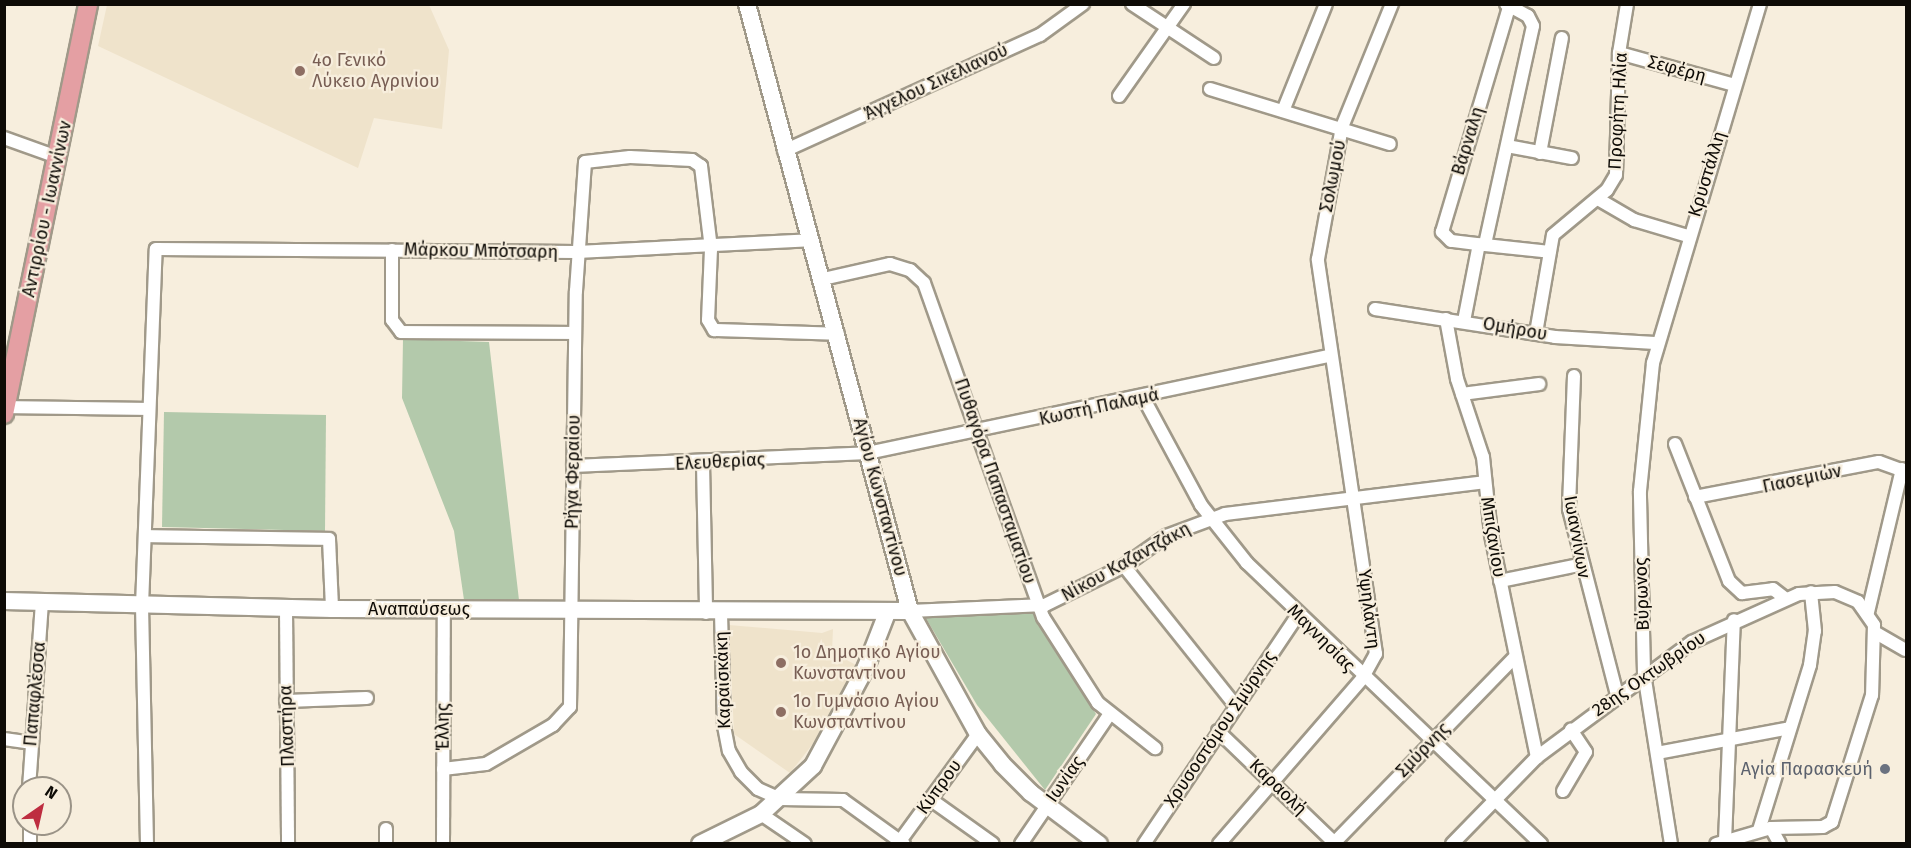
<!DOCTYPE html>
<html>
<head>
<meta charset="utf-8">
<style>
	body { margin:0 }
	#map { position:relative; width:1911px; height:848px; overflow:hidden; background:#f7eedd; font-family:"Fira Sans",sans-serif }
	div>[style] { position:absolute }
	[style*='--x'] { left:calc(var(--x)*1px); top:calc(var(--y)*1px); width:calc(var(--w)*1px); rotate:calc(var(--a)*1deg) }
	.built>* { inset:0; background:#efe3cb }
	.green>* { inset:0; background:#b3c9ab }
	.roads { filter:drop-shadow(2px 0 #a09989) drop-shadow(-2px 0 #a09989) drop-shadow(0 2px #a09989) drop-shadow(0 -2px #a09989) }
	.street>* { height:12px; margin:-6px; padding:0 6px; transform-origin:6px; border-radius:6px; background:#fff }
	.secondary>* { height:16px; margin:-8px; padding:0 8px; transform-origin:8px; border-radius:8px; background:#fff }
	.primary>* { height:18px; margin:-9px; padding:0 9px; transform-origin:9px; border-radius:9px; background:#e49fa3 }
	.dots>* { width:16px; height:16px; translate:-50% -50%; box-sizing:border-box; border:3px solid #f7eedd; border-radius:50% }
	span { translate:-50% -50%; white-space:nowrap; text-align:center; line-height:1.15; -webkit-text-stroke:4.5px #f7eedd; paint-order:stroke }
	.education-label { font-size:18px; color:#785e54 }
	.left { translate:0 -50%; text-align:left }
	.street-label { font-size:18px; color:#0e0b06 }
	.worship-label { font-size:18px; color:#5b616d }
	.right { translate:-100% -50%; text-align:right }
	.frame { position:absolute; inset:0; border:6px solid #0e0b06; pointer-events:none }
	.north { position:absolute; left:12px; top:776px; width:60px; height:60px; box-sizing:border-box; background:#f7eedd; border:2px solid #9a9387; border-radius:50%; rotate:34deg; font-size:16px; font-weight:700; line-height:24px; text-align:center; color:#0e0b06 }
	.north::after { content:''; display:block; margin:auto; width:21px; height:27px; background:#be2d40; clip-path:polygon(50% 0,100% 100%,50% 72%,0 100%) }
</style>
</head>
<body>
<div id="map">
	<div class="built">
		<div style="clip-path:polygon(107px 5px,429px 5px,449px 50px,442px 129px,374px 118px,358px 168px,98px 46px)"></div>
		<div style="clip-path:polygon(729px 625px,822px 633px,833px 629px,832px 652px,856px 665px,823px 731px,790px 773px,734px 734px)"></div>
	</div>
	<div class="green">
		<div style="clip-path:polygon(403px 339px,489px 342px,519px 600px,464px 600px,454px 531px,402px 398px)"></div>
		<div style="clip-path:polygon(164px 412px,326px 415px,325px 531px,162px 527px)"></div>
		<div style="clip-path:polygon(1034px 613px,1096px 714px,1045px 790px,977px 705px,924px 615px)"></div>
	</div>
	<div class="roads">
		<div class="street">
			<div style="--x:1132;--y:4;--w:98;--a:33.4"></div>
			<div style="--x:1506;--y:4;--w:25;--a:29"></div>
			<div style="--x:1528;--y:16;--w:11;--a:63"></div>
			<div style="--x:1533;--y:26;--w:224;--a:102.4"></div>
			<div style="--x:1485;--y:245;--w:65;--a:6.1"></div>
			<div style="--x:1619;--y:53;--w:119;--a:15.5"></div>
			<div style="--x:1210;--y:89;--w:188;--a:17"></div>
			<div style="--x:1119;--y:96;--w:113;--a:-54.8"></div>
			<div style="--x:1283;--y:111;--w:115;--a:-68.1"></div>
			<div style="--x:4;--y:138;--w:56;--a:19.7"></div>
			<div style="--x:1507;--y:146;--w:66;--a:10.5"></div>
			<div style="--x:784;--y:151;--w:281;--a:-24.4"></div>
			<div style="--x:1040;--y:35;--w:53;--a:-35.8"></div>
			<div style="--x:1540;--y:153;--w:117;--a:-79.2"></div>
			<div style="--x:1598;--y:199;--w:42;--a:30.3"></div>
			<div style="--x:1634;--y:220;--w:56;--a:16.5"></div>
			<div style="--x:1485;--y:245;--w:34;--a:-173"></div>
			<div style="--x:1451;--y:241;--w:13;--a:-135"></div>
			<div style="--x:1442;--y:232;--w:238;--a:-73.4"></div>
			<div style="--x:392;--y:250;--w:70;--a:90"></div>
			<div style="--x:392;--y:320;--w:15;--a:53"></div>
			<div style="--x:401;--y:332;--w:174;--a:0.3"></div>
			<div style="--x:823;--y:279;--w:69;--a:-12.6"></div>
			<div style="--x:890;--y:264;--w:21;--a:17"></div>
			<div style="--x:910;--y:270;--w:19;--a:43"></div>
			<div style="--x:924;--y:283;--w:355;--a:70.4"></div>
			<div style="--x:1043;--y:617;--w:102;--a:57.4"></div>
			<div style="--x:1098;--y:703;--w:73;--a:38.3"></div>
			<div style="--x:1375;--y:309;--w:182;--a:8.8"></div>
			<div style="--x:1555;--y:337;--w:100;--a:3.4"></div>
			<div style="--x:1446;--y:319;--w:61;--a:79.6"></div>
			<div style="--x:1457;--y:379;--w:82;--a:71.6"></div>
			<div style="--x:1483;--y:457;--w:78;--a:84.1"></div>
			<div style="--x:1491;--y:535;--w:227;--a:78.3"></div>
			<div style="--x:1464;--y:321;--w:78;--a:-79"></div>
			<div style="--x:1536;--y:333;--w:99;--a:-80.2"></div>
			<div style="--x:1553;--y:235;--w:70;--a:-39.8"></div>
			<div style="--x:1607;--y:190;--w:17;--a:-59"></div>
			<div style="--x:1616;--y:175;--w:122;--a:-88.6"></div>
			<div style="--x:1619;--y:53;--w:50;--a:-80.7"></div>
			<div style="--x:1574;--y:376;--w:133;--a:92.2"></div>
			<div style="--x:1569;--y:509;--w:192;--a:75.5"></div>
			<div style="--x:1462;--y:394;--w:78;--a:-7.4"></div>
			<div style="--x:1144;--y:399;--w:120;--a:61.7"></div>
			<div style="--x:1201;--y:505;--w:74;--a:51.6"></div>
			<div style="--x:1247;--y:563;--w:407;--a:43.7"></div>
			<div style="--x:6;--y:407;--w:140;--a:0.8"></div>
			<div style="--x:1675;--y:444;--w:147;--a:68.5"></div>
			<div style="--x:1729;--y:581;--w:18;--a:43"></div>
			<div style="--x:1742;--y:593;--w:31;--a:-7"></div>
			<div style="--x:1773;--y:589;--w:16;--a:38"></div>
			<div style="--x:703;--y:464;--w:149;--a:88.8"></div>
			<div style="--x:573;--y:466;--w:295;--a:-2.5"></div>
			<div style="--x:868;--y:453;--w:471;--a:-11.9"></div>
			<div style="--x:1695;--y:497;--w:187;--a:-10.8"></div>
			<div style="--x:1879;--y:462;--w:29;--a:20"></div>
			<div style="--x:145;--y:536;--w:184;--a:0.9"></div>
			<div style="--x:329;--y:539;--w:70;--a:87.5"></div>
			<div style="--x:1124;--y:566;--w:178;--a:51.4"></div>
			<div style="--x:1500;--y:581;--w:81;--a:-11.4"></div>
			<div style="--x:286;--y:609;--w:235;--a:89.5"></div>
			<div style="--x:910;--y:611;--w:135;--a:-2.5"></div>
			<div style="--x:1045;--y:605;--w:88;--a:-26.3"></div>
			<div style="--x:1124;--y:566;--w:52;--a:-35.5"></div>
			<div style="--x:1166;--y:536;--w:63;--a:-20.4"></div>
			<div style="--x:1225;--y:514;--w:261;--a:-7"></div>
			<div style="--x:1868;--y:612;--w:147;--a:-76.6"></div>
			<div style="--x:721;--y:613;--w:113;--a:88.5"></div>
			<div style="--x:724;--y:726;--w:25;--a:79"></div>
			<div style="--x:729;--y:751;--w:24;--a:60"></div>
			<div style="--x:741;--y:772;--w:24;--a:45"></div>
			<div style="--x:758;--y:789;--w:24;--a:24"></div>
			<div style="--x:780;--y:799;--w:63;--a:0.9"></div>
			<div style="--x:843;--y:800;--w:75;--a:35.8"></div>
			<div style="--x:1876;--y:633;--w:34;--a:30"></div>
			<div style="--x:286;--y:701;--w:81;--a:-2.1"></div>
			<div style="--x:1218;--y:731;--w:163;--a:43.8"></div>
			<div style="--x:4;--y:739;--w:27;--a:8"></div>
			<div style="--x:1657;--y:753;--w:135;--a:-10.6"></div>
			<div style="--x:443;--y:769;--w:43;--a:-6.6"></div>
			<div style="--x:486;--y:764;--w:78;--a:-30.2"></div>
			<div style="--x:553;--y:725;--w:25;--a:-47"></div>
			<div style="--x:570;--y:707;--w:416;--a:-89.2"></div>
			<div style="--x:576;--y:291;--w:129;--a:-86"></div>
			<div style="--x:585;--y:162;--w:45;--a:-6.3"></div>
			<div style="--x:630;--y:157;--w:62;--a:2.8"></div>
			<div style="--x:692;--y:160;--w:11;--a:34"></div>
			<div style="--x:701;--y:166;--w:84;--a:83.1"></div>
			<div style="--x:711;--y:249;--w:71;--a:92.4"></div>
			<div style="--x:708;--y:320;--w:12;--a:59"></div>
			<div style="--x:714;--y:330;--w:124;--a:1.8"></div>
			<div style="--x:29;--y:788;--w:187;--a:-86"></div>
			<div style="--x:1563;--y:791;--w:45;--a:-59.5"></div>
			<div style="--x:1586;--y:752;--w:27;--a:-124"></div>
			<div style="--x:930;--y:799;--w:77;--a:35.5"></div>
			<div style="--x:761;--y:814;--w:53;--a:34.3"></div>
			<div style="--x:30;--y:824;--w:20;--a:90"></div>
			<div style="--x:1771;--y:828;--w:18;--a:61"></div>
			<div style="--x:1759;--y:830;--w:173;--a:-72.8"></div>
			<div style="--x:1810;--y:665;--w:34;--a:-82"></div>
			<div style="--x:1815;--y:631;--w:39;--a:-96"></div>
			<div style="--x:900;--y:841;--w:132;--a:-53.9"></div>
			<div style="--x:1725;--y:841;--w:221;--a:-87.7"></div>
			<div style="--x:147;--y:844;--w:238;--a:-91.2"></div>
			<div style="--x:142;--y:606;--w:357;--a:-87.8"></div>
			<div style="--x:156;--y:249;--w:421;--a:0.4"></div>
			<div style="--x:577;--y:252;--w:233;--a:-2.9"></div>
			<div style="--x:386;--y:844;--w:15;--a:-90"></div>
			<div style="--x:443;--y:844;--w:234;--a:-89.8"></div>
			<div style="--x:1021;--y:844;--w:156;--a:-55.7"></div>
			<div style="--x:1144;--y:844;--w:275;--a:-56.1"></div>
			<div style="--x:1219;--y:844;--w:218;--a:-49.1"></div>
			<div style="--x:1362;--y:679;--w:29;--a:-61"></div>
			<div style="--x:1376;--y:654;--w:399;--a:-98.4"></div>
			<div style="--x:1318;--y:259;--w:134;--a:-79.7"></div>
			<div style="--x:1342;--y:127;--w:133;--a:-67.9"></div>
			<div style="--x:1333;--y:844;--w:260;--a:-45.8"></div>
			<div style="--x:1452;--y:844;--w:122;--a:-45.7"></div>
			<div style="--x:1537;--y:757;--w:193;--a:-36.6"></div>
			<div style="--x:1692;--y:642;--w:117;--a:-24.2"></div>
			<div style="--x:1799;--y:594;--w:36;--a:-3"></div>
			<div style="--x:1835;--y:592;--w:25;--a:23"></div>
			<div style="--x:1858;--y:602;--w:28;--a:55"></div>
			<div style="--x:1874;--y:625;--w:70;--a:91.6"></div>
			<div style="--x:1872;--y:695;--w:133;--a:107.5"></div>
			<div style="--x:1832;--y:822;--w:10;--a:151"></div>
			<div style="--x:1823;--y:827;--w:52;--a:178.9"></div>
			<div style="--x:1771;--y:828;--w:57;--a:163.8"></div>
			<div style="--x:1671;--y:844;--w:173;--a:-99"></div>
			<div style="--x:1644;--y:673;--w:182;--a:-91.3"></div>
			<div style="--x:1640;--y:491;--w:129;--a:-84.2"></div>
			<div style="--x:1653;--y:363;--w:375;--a:-73.4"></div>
		</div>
		<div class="secondary">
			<div style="--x:747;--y:4;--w:629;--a:74.97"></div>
			<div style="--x:910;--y:611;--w:141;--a:61.1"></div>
			<div style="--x:978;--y:734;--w:38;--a:51"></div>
			<div style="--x:1002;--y:764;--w:41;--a:45"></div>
			<div style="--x:1031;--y:793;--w:85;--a:36.9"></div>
			<div style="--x:4;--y:601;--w:328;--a:1.4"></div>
			<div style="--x:332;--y:609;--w:578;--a:0.2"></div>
			<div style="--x:700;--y:844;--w:68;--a:-26.2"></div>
			<div style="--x:761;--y:814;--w:71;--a:-42.7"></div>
			<div style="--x:813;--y:766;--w:112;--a:-61.8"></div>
			<div style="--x:866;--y:667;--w:58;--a:-68.7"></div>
		</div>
		<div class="primary">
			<div style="--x:4;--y:414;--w:419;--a:-78.4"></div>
		</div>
	</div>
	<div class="dots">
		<div style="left:300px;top:71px;background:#8d6e63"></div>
		<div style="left:781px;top:663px;background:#8d6e63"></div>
		<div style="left:781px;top:712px;background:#8d6e63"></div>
		<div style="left:1885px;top:769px;background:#6b7280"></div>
	</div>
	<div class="education-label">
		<span class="left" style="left:312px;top:71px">4ο Γενικό<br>Λύκειο Αγρινίου</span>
		<span class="left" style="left:793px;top:663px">1ο Δημοτικό Αγίου<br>Κωνσταντίνου</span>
		<span class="left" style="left:793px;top:712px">1ο Γυμνάσιο Αγίου<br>Κωνσταντίνου</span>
	</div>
	<div class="street-label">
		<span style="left:1677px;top:69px;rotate:15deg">Σεφέρη</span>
		<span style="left:936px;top:82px;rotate:-25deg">Άγγελου Σικελιανού</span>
		<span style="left:1618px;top:111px;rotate:-87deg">Προφήτη Ηλία</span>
		<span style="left:1468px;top:141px;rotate:-73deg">Βάρναλη</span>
		<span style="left:1707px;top:174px;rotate:-73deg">Κρυστάλλη</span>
		<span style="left:1333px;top:176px;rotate:-79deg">Σολωμού</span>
		<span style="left:47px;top:209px;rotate:-78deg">Αντιρρίου - Ιωαννίνων</span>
		<span style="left:481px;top:251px;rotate:1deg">Μάρκου Μπότσαρη</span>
		<span style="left:1515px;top:329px;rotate:10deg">Ομήρου</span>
		<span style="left:1099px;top:407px;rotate:-12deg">Κωστή Παλαμά</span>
		<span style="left:720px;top:462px;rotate:-3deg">Ελευθερίας</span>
		<span style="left:573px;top:472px;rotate:-89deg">Ρήγα Φεραίου</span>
		<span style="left:1802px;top:479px;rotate:-12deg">Γιασεμιών</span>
		<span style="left:995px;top:481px;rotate:71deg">Πυθαγόρα Παπασταματίου</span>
		<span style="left:880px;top:497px;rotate:75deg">Αγίου Κωνσταντίνου</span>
		<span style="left:1493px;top:537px;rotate:81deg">Μπιζανίου</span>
		<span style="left:1577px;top:537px;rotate:80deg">Ιωαννίνων</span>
		<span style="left:1126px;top:562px;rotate:-29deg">Νίκου Καζαντζάκη</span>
		<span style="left:1642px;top:594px;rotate:-92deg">Βύρωνος</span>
		<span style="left:419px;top:609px">Αναπαύσεως</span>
		<span style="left:1369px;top:609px;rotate:83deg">Υψηλάντη</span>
		<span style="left:1321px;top:638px;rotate:45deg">Μαγνησίας</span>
		<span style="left:1649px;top:674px;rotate:-35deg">28ης Οκτωβρίου</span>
		<span style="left:723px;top:680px;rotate:-92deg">Καραϊσκάκη</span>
		<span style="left:35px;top:694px;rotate:-85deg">Παπαφλέσσα</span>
		<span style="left:287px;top:726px;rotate:-92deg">Πλαστήρα</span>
		<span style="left:443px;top:727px;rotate:-90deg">Έλλης</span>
		<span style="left:1220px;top:729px;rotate:-56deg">Χρυσοστόμου Σμύρνης</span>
		<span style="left:1423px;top:750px;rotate:-46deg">Σμύρνης</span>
		<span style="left:1065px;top:779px;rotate:-55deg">Ιωνίας</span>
		<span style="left:939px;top:787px;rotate:-54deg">Κύπρου</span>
		<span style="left:1278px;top:787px;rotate:44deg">Καραολή</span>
	</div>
	<div class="worship-label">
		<span class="right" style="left:1873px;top:769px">Αγία Παρασκευή</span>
	</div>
	<div class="frame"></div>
	<div class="north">N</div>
</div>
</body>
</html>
